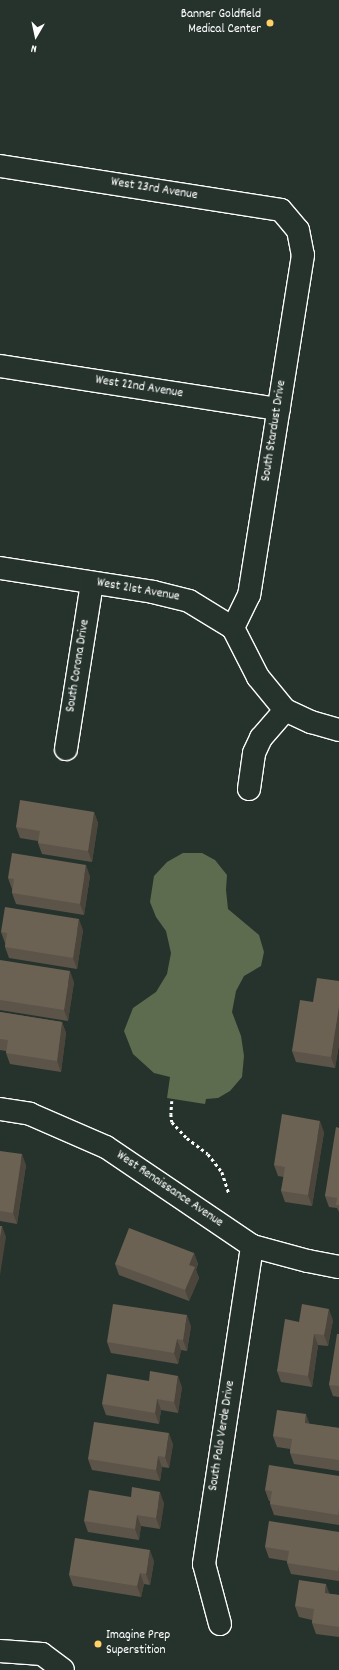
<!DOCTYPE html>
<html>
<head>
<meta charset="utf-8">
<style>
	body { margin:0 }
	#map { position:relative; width:339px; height:1670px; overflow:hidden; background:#26332d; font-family:Dekko,sans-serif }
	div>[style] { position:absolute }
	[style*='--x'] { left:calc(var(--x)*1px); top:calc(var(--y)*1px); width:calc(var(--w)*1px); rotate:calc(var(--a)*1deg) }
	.green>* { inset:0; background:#5d6c4e }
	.path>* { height:2.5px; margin-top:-1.25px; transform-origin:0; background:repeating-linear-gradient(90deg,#fff 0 3px,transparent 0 6px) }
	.roads { filter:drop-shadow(1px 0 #fff) drop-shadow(-1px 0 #fff) drop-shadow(0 1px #fff) drop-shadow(0 -1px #fff) }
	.minor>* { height:22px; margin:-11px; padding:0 11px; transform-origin:11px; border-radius:11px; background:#26332d }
	.wall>* { inset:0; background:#5c5448 }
	.shaded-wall>* { inset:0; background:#4b453b }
	.building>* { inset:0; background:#6b6254 }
	.dots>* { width:11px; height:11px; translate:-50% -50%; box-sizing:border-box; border:2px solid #26332d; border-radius:50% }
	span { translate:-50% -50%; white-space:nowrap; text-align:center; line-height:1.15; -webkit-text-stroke:3.5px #26332d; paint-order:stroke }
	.poi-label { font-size:13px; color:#fff }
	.right { translate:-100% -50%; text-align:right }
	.left { translate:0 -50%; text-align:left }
	.street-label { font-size:13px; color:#fff }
	.north { position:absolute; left:16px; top:16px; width:40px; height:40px; -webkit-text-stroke:3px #26332d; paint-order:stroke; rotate:189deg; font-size:11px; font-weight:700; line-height:16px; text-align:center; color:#fff }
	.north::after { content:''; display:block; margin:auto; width:14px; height:18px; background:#fff; clip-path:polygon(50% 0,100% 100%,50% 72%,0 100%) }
</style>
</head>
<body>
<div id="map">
	<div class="green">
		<div style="clip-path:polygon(183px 853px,202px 853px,215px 860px,227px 875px,226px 890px,228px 909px,259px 935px,264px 952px,261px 966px,244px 976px,236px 991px,232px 1012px,241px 1036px,244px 1056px,242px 1077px,230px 1091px,218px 1098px,206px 1099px,205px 1104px,167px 1098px,170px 1077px,154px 1073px,133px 1054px,124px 1031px,133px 1008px,156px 992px,167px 974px,171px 953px,166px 931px,156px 917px,150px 902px,154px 876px,167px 862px)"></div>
	</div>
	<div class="path">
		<div style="--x:172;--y:1101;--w:13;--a:94"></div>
		<div style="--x:171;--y:1114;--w:8;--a:83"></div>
		<div style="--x:172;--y:1122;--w:22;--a:47"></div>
		<div style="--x:187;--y:1138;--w:26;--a:37"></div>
		<div style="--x:208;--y:1154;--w:23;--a:52"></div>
		<div style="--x:222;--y:1172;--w:23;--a:72"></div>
	</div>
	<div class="roads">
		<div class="minor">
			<div style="--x:0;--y:166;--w:284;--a:8.9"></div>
			<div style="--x:281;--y:210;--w:26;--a:50"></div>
			<div style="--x:298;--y:230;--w:25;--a:79"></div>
			<div style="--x:303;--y:255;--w:344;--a:99"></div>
			<div style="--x:249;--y:595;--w:37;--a:116"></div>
			<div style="--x:0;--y:366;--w:282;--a:8.8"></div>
			<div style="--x:0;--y:568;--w:155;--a:8.9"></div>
			<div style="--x:153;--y:592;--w:37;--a:14"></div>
			<div style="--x:189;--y:601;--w:52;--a:31.5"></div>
			<div style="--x:233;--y:628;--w:55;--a:63"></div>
			<div style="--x:258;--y:677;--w:43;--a:50.7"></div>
			<div style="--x:285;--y:710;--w:29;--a:25"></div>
			<div style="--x:311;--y:722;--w:29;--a:16"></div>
			<div style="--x:66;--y:749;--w:168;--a:-81.1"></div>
			<div style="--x:249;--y:789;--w:36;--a:-82"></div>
			<div style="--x:254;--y:753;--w:17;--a:-65"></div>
			<div style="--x:261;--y:738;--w:37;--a:-49"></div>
			<div style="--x:0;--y:1109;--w:30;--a:9"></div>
			<div style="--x:30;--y:1114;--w:83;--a:23.5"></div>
			<div style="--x:106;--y:1147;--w:176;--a:34.1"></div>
			<div style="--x:252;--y:1246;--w:58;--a:15"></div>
			<div style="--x:308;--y:1261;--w:32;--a:11"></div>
			<div style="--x:220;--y:1624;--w:62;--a:-104.9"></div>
			<div style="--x:204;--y:1564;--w:322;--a:-81.4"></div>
			<div style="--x:0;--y:1651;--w:42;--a:4.1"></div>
			<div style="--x:42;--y:1654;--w:26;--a:37"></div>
		</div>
	</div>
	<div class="wall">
		<div style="clip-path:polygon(94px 812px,98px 823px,92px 862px,42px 854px,38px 843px,38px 841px,20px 838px,16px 827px)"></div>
		<div style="clip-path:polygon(90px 876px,84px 915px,16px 904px,12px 893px,12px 889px,8px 878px)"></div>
		<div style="clip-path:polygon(83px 930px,77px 969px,9px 958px,5px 947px,5px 943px,1px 932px)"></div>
		<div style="clip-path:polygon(339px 981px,339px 1044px,335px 1068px,296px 1062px,292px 1051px,313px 1002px)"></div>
		<div style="clip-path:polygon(74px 982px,68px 1021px,0 1010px,0 1000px)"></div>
		<div style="clip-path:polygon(0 1012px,62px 1022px,66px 1033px,61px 1072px,10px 1064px,6px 1053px,6px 1051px,0 1050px)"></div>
		<div style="clip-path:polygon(339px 1128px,339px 1212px,337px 1208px,329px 1207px,325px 1196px)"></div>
		<div style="clip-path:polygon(324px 1132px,312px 1206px,285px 1202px,281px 1191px,284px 1177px,278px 1176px,274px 1165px)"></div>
		<div style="clip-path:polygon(0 1151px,26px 1165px,17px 1224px,0 1221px)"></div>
		<div style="clip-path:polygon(194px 1253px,198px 1264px,196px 1270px,199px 1278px,189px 1301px,119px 1275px,115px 1264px)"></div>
		<div style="clip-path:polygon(333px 1320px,328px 1346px,318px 1345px,312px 1387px,281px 1382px,277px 1371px,299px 1322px)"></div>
		<div style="clip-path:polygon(191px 1326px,187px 1351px,181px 1350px,178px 1364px,111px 1353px,107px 1342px)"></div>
		<div style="clip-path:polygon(339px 1334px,339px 1397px,333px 1396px,329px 1385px)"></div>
		<div style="clip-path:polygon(182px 1387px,178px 1413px,161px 1410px,159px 1424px,106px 1415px,102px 1404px)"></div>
		<div style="clip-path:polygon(309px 1424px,339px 1428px,339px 1471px,294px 1464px,290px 1453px,290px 1449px,277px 1447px,273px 1436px)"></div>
		<div style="clip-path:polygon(173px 1444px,169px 1468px,162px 1467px,160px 1481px,92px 1470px,88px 1459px)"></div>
		<div style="clip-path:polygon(339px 1476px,339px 1525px,274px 1515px,270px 1504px,270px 1501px,269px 1501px,265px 1490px)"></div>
		<div style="clip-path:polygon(164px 1503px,160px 1529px,141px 1526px,139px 1540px,88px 1532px,84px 1521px)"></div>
		<div style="clip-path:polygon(339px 1532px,339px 1581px,291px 1574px,287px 1563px,287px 1561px,269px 1558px,265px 1547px)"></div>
		<div style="clip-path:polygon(154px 1561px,150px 1585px,144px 1584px,141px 1597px,73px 1586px,69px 1575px)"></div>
		<div style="clip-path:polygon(330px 1594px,339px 1595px,339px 1637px,316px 1634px,312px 1623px,312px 1620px,299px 1617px,295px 1606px)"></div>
	</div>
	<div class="shaded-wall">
		<div style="clip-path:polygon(94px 812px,98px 823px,92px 862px,88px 851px)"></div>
		<div style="clip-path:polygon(86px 865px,90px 876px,84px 915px,80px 904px)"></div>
		<div style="clip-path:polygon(79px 919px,83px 930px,77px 969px,73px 958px)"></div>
		<div style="clip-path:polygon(70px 971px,74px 982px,68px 1021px,64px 1010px)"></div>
		<div style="clip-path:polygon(339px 1006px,339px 1044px,335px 1068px,331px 1057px)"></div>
		<div style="clip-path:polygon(62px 1022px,66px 1033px,61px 1072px,57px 1061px)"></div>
		<div style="clip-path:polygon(320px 1121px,324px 1132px,312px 1206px,308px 1195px)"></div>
		<div style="clip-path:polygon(22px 1154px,26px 1165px,17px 1224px,13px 1213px)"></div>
		<div style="clip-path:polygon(2px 1226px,6px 1237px,0 1275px,0 1239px)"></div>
		<div style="clip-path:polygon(194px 1253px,198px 1264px,196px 1270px,199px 1278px,189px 1301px,185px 1290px,189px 1265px)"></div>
		<div style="clip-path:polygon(329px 1309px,333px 1320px,328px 1346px,324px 1335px)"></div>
		<div style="clip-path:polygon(187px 1315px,191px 1326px,187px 1351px,183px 1340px)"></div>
		<div style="clip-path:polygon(314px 1334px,318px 1345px,312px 1387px,308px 1376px)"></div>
		<div style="clip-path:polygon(177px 1339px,181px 1350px,178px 1364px,174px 1353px)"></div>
		<div style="clip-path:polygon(178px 1376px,182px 1387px,178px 1413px,174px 1402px)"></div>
		<div style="clip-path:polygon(157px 1399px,161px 1410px,159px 1424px,155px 1413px)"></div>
		<div style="clip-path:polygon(306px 1414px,310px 1425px,305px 1423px)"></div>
		<div style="clip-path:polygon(169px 1433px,173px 1444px,169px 1468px,165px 1457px)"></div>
		<div style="clip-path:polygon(158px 1456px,162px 1467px,160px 1481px,156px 1470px)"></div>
		<div style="clip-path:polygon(160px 1492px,164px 1503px,160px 1529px,156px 1518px)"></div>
		<div style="clip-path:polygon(137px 1515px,141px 1526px,139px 1540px,135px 1529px)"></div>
		<div style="clip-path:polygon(150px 1550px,154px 1561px,150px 1585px,146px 1574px)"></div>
		<div style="clip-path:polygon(140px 1573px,144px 1584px,141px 1597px,137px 1586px)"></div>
		<div style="clip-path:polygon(326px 1584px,330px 1595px,325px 1593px)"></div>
	</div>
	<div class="building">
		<div style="clip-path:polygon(20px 800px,94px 812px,88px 851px,38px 843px,40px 831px,16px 827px)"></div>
		<div style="clip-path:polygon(12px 853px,86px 865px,80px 904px,12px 893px,14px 879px,8px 878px)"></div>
		<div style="clip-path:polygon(5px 907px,79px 919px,73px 958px,5px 947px,7px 933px,1px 932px)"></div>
		<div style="clip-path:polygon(0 960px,70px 971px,64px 1010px,0 1000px)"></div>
		<div style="clip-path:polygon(317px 978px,339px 981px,339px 1006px,331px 1057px,292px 1051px,300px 1000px,313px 1002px)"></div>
		<div style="clip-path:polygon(0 1012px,62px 1022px,57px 1061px,6px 1053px,8px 1040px,0 1039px)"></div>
		<div style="clip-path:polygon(282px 1114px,320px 1121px,308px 1195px,281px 1191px,285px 1167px,274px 1165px)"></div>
		<div style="clip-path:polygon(336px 1127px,339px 1128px,339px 1205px,336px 1205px,337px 1198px,325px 1196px)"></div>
		<div style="clip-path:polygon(0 1151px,22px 1154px,13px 1213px,0 1211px)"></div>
		<div style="clip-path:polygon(0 1226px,2px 1226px,0 1239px)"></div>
		<div style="clip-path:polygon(129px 1228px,194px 1253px,189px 1265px,195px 1267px,185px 1290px,115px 1264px)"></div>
		<div style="clip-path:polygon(113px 1304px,187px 1315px,183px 1340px,177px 1339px,174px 1353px,107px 1342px)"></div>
		<div style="clip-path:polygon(302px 1304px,329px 1309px,324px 1335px,314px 1334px,308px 1376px,277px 1371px,285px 1319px,299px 1322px)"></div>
		<div style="clip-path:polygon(337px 1334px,339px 1334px,339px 1386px,329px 1385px)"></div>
		<div style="clip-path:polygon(150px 1371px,178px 1376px,174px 1402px,157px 1399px,155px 1413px,102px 1404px,107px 1374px,149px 1381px)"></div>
		<div style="clip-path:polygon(277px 1410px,306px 1414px,305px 1423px,339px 1428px,339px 1460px,290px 1453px,292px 1439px,273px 1436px)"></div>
		<div style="clip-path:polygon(94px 1422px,169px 1433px,165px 1457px,158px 1456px,156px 1470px,88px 1459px)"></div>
		<div style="clip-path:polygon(269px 1465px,339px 1476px,339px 1510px,338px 1515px,270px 1504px,272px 1491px,265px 1490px)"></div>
		<div style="clip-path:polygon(132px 1487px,160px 1492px,156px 1518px,137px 1515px,135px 1529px,84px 1521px,89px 1490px,131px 1497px)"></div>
		<div style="clip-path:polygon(269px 1521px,339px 1532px,339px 1566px,338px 1571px,287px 1563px,289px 1551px,265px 1547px)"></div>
		<div style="clip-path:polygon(75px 1538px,150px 1550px,146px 1574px,140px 1573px,137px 1586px,69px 1575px)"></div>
		<div style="clip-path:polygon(299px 1580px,326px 1584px,325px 1593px,339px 1595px,339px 1627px,312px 1623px,314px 1609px,295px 1606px)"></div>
	</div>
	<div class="dots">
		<div style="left:270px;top:23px;background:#ffd166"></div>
		<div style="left:98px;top:1644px;background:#ffd166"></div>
	</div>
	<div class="poi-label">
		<span class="right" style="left:261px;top:23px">Banner Goldfield<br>Medical Center</span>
		<span class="left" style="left:106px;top:1644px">Imagine Prep<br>Superstition</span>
	</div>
	<div class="street-label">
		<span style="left:154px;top:190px;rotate:9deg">West 23rd Avenue</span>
		<span style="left:139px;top:388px;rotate:9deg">West 22nd Avenue</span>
		<span style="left:275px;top:431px;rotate:-81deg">South Stardust Drive</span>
		<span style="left:138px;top:591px;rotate:10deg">West 21st Avenue</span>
		<span style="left:79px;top:666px;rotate:-81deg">South Corona Drive</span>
		<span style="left:169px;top:1190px;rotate:34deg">West Renaissance Avenue</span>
		<span style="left:223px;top:1436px;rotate:-81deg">South Palo Verde Drive</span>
	</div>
	<div class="north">N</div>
</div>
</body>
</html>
